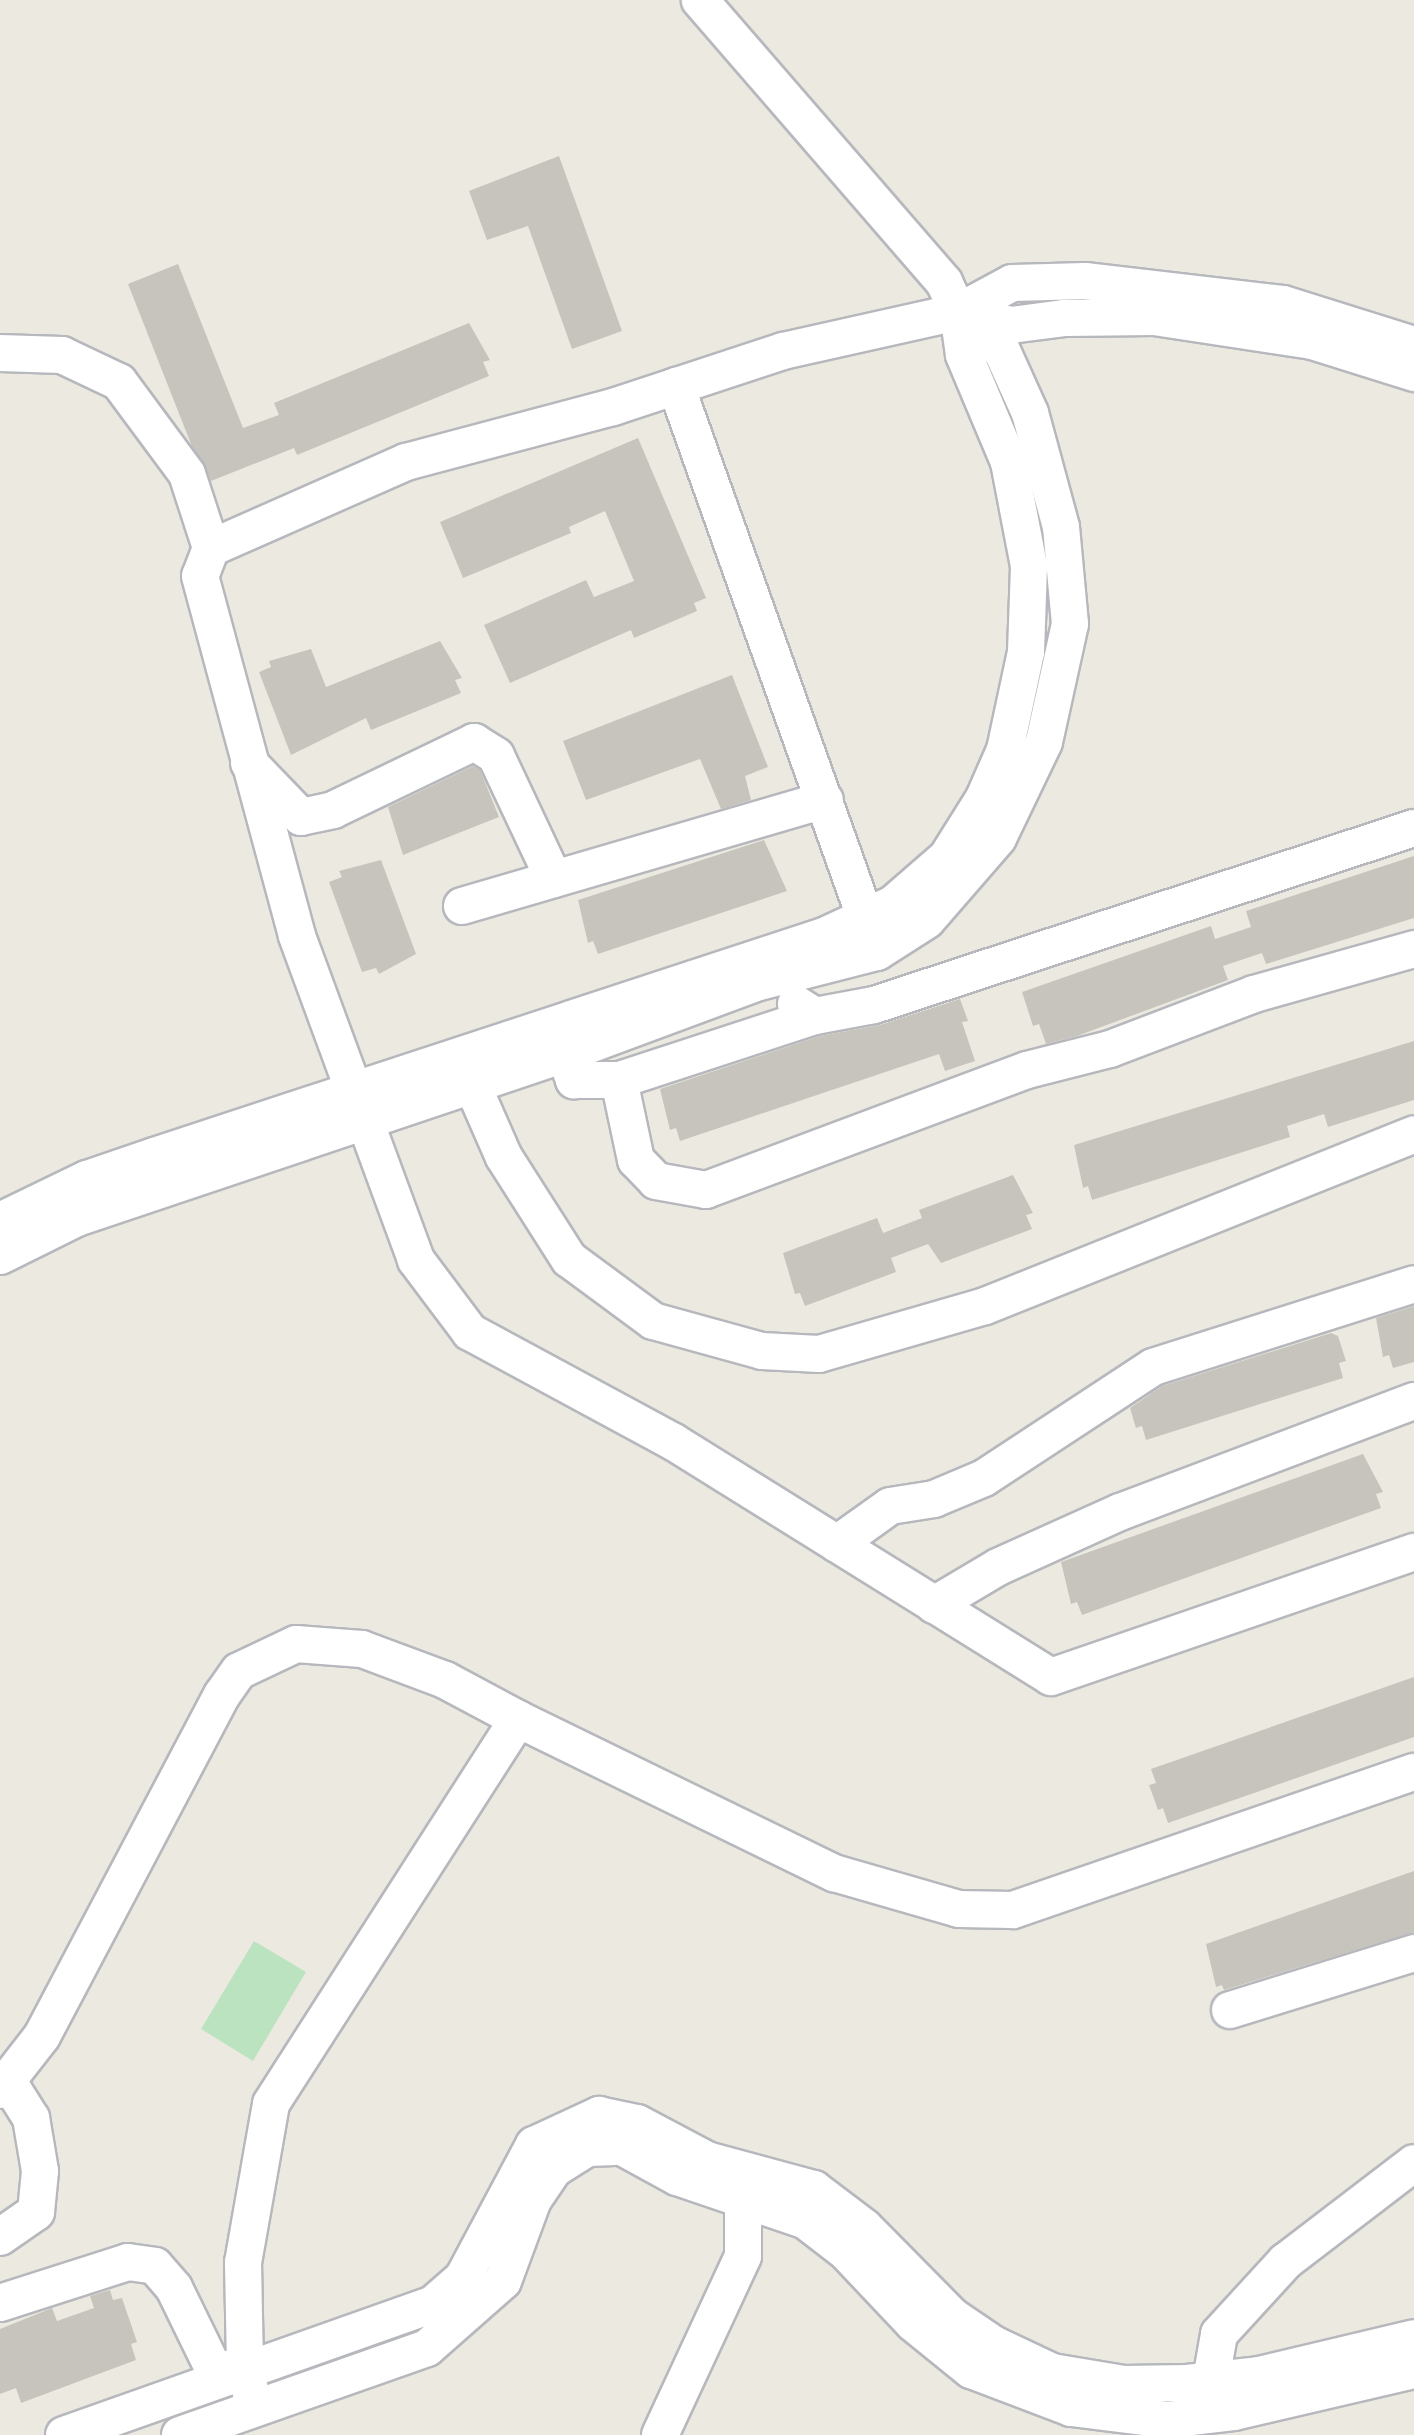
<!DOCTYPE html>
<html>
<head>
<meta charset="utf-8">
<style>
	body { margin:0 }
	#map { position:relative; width:1414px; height:2435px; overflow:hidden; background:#eceae0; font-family:"Source Sans 3",sans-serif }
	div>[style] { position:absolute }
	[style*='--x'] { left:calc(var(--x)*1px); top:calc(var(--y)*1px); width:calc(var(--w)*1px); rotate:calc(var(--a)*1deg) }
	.green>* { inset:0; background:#bce3bf }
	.building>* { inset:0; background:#c6c4bd }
	.roads { filter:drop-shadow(2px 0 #b6b8bd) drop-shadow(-2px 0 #b6b8bd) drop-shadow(0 2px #b6b8bd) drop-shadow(0 -2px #b6b8bd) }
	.minor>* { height:36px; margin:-18px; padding:0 18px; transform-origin:18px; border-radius:18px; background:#fff }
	span { translate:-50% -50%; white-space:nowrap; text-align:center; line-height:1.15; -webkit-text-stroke:6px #fff; paint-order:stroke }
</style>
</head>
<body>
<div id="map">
	<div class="green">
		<div style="clip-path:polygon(254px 1941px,306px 1972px,253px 2061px,201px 2029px)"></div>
	</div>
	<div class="building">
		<div style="clip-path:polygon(559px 156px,622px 331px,572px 349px,528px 226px,487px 240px,469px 191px)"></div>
		<div style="clip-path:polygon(178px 264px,243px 428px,279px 415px,274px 403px,469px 323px,490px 360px,483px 362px,489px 376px,297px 455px,294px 448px,211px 481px,191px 444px,128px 284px)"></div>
		<div style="clip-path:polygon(638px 438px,706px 598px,694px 603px,697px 611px,634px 638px,631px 630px,510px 683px,484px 625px,586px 580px,594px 597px,634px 581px,605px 511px,569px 527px,571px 533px,463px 578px,440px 522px)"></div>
		<div style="clip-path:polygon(440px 641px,462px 678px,455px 680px,461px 693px,371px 730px,366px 718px,291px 755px,259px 672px,271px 667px,269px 661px,311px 649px,326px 687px)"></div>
		<div style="clip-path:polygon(732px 675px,768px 767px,745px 776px,751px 800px,721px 809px,700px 759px,586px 800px,563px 741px)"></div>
		<div style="clip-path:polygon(473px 766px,480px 770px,499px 817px,403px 855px,388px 807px)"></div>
		<div style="clip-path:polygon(764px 840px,787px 891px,598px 954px,593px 941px,588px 943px,578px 900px)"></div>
		<div style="clip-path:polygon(1414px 856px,1414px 918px,1266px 964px,1262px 953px,1223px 966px,1228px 980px,1077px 1036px,1046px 1044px,1039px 1024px,1033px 1026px,1022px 992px,1211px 926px,1215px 939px,1251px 927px,1246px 911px)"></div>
		<div style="clip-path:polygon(381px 860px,416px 954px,379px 974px,376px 968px,362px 972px,329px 882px,342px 877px,339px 871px)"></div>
		<div style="clip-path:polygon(960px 999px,968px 1021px,962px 1022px,975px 1061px,945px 1071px,939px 1054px,680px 1141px,676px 1128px,670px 1130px,660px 1089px,820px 1036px,880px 1025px)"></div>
		<div style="clip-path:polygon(1414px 1041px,1414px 1100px,1328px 1127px,1324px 1114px,1287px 1126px,1290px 1137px,1092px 1200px,1088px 1186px,1083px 1188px,1074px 1145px)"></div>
		<div style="clip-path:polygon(1013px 1175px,1033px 1213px,1026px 1215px,1032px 1229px,941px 1263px,928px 1244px,891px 1258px,896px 1272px,805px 1306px,800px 1293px,795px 1294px,783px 1253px,877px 1218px,883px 1233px,922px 1218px,919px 1210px)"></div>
		<div style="clip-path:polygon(1414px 1306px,1414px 1362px,1393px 1368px,1389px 1355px,1383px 1357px,1376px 1318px)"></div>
		<div style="clip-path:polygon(1331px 1333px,1338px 1336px,1346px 1361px,1339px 1363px,1343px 1378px,1146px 1440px,1142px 1426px,1136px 1428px,1130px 1408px,1162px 1386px)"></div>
		<div style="clip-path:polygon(1363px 1454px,1383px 1492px,1376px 1494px,1381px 1508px,1082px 1615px,1077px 1602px,1071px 1604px,1061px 1562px)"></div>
		<div style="clip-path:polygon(1414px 1677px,1414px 1737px,1168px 1823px,1163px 1808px,1158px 1810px,1149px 1785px,1156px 1783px,1151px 1769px)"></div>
		<div style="clip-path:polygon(1414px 1871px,1414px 1932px,1224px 1990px,1222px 1985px,1216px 1987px,1206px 1944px)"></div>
		<div style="clip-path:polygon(110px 2290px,113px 2300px,122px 2298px,137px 2342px,131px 2344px,136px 2360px,21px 2403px,16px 2388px,0 2394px,0 2329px,52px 2308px,57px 2321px,94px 2308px,90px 2296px)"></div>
	</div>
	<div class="roads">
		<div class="minor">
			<div style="--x:963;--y:313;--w:49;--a:14"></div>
			<div style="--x:1011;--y:325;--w:53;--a:-7.5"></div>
			<div style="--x:1064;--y:318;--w:90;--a:-0.6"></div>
			<div style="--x:1154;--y:317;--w:160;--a:8.6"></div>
			<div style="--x:1312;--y:341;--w:107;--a:17.4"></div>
			<div style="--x:0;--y:353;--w:62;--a:1.8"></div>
			<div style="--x:62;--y:355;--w:63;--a:25.3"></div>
			<div style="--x:119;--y:382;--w:114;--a:53.5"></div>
			<div style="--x:187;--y:474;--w:78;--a:72"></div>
			<div style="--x:211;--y:548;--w:30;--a:111"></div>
			<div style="--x:200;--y:576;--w:373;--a:74.9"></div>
			<div style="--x:297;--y:936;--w:345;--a:69.8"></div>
			<div style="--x:416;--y:1260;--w:90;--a:53.1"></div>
			<div style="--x:470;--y:1332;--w:230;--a:28.4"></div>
			<div style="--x:672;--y:1441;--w:446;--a:31.9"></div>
			<div style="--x:1051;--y:1677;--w:384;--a:-19"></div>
			<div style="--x:676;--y:386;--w:587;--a:70.39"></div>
			<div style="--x:211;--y:548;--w:213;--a:-23.8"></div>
			<div style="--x:406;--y:462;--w:214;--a:-14.9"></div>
			<div style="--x:613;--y:407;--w:179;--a:-18.2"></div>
			<div style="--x:783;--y:351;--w:179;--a:-12.6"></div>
			<div style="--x:958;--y:312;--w:61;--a:-28.2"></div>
			<div style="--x:1012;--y:283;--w:73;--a:-1.6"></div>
			<div style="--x:1085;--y:281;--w:199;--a:6.6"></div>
			<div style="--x:1283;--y:304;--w:137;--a:17.4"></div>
			<div style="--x:249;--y:763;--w:75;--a:46.1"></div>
			<div style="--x:301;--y:817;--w:33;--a:-12"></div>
			<div style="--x:333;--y:810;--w:157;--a:-25.7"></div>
			<div style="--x:474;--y:742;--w:26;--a:32"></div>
			<div style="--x:496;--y:756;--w:136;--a:64.8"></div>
			<div style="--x:462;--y:906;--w:378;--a:-16.3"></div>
			<div style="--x:796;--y:1004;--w:22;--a:32"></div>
			<div style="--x:815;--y:1016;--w:60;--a:-10.6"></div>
			<div style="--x:874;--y:1005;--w:568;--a:-18.15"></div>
			<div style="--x:815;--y:1016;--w:206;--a:161.9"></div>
			<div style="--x:619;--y:1080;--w:82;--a:78"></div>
			<div style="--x:636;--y:1160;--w:29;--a:46"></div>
			<div style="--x:656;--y:1181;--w:51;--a:10.2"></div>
			<div style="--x:706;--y:1190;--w:343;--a:-20.5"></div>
			<div style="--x:1027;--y:1070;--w:86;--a:-14.2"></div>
			<div style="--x:1110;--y:1049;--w:154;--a:-20.9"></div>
			<div style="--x:1254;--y:994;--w:166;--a:-15.7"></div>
			<div style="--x:565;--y:1054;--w:28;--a:71"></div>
			<div style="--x:574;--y:1080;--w:45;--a:0"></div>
			<div style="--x:464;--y:1066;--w:99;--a:66.3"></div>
			<div style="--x:504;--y:1157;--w:121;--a:57.5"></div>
			<div style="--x:569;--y:1259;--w:104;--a:36.4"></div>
			<div style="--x:653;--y:1321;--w:113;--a:15.4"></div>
			<div style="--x:762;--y:1351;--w:57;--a:3"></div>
			<div style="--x:819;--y:1354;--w:173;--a:-16.1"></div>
			<div style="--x:985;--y:1306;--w:462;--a:-21.8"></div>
			<div style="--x:0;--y:1221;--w:97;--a:-25.8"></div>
			<div style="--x:87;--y:1179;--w:71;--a:-18.9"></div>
			<div style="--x:154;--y:1156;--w:705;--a:-18.18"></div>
			<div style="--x:824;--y:936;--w:76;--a:-24.9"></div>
			<div style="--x:893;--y:904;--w:72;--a:-41"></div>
			<div style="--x:947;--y:857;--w:70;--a:-57.9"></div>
			<div style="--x:984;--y:798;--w:52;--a:-66.4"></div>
			<div style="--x:1005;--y:750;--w:100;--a:-77.9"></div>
			<div style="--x:1026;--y:652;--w:86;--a:-88"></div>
			<div style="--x:1029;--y:566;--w:106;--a:-100.9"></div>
			<div style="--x:1009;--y:462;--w:116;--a:-112.8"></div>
			<div style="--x:964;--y:355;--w:43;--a:-97.9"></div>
			<div style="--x:958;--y:312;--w:33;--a:-115"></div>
			<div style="--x:944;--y:282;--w:373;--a:-130.9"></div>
			<div style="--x:0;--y:1256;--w:86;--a:-26.3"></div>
			<div style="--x:77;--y:1218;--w:515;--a:-18.58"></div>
			<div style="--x:565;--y:1054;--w:207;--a:-20.4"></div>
			<div style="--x:759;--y:982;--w:122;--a:-14.3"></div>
			<div style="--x:877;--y:952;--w:59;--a:-32.6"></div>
			<div style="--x:927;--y:920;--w:108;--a:-49.1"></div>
			<div style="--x:998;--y:838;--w:106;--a:-64.4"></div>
			<div style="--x:1044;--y:742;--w:121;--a:-77.6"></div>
			<div style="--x:1070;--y:624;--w:97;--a:-95.3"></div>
			<div style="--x:1061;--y:527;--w:118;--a:-105.2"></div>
			<div style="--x:1030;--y:413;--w:68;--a:-114.3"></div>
			<div style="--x:1002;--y:351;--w:59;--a:-138.4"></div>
			<div style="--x:837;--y:1544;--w:65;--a:-35.6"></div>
			<div style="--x:890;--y:1506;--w:45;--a:-9"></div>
			<div style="--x:934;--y:1499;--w:54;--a:-22.8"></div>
			<div style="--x:984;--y:1478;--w:202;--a:-33.3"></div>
			<div style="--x:1153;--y:1367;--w:274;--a:-17.6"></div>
			<div style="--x:934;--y:1605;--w:74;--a:-30.7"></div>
			<div style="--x:998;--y:1567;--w:134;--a:-24.3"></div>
			<div style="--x:1120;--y:1512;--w:314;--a:-20.7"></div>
			<div style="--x:518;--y:1719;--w:352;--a:26"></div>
			<div style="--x:834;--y:1873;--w:130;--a:16.1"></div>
			<div style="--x:959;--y:1909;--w:54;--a:1.1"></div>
			<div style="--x:1013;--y:1910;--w:424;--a:-19"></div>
			<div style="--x:1230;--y:2010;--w:193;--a:-17.2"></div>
			<div style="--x:0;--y:2090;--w:68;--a:-52.1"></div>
			<div style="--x:42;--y:2036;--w:386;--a:-62.2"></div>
			<div style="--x:222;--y:1695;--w:29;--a:-55"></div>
			<div style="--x:239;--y:1671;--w:63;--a:-25.3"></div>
			<div style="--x:296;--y:1644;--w:66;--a:4.3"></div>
			<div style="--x:362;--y:1649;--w:89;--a:20.5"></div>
			<div style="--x:445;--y:1680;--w:83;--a:28.1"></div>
			<div style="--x:518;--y:1719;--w:457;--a:122.7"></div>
			<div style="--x:271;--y:2104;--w:160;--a:100"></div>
			<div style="--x:243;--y:2262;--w:109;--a:88.9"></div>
			<div style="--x:245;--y:2371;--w:38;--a:75"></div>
			<div style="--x:0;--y:2237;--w:44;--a:-34.8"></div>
			<div style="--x:36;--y:2212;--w:41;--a:-84.4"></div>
			<div style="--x:40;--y:2171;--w:54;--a:-99.6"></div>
			<div style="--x:31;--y:2118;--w:41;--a:-122.2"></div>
			<div style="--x:0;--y:2303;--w:134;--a:-17.8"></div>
			<div style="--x:128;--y:2262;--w:27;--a:8"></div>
			<div style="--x:155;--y:2266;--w:29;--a:49"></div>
			<div style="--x:174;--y:2288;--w:89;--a:64"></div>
			<div style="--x:213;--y:2368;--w:32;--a:5"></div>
			<div style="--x:1207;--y:2403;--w:70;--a:-80.1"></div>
			<div style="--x:1219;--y:2334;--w:99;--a:-47.5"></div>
			<div style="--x:1286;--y:2261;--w:161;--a:-37.4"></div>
			<div style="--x:64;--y:2435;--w:390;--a:-19.5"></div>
			<div style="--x:432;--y:2305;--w:41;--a:-41.1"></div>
			<div style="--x:463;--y:2278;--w:151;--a:-61.9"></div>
			<div style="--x:534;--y:2145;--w:72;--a:-24.8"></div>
			<div style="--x:599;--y:2115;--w:39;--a:12"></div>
			<div style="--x:637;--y:2123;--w:79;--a:27.9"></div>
			<div style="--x:707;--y:2160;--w:111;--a:15.2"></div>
			<div style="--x:814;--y:2189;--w:63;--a:37.2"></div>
			<div style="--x:864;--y:2227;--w:125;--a:45.3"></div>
			<div style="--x:952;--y:2316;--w:50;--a:34.3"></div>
			<div style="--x:993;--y:2344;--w:65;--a:25.4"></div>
			<div style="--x:1052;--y:2372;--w:73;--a:9.5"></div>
			<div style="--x:1124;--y:2384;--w:63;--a:-0.9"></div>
			<div style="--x:1187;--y:2383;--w:72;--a:-6.3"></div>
			<div style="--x:1259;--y:2375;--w:159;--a:-13.4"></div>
			<div style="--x:180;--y:2435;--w:262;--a:-19.4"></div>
			<div style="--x:427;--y:2348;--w:101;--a:-41.4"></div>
			<div style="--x:503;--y:2281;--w:86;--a:-69.7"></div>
			<div style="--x:533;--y:2200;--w:37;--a:-56"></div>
			<div style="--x:554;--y:2169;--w:40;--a:-32"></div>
			<div style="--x:588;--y:2148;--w:34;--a:-2"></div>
			<div style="--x:622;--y:2147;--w:63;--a:28.6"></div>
			<div style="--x:677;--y:2177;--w:136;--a:18.8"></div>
			<div style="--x:806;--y:2221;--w:49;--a:37.6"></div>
			<div style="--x:845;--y:2251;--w:99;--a:46.6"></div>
			<div style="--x:913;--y:2323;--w:75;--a:39"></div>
			<div style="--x:971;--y:2370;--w:107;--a:20.8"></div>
			<div style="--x:1071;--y:2408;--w:97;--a:7.1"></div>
			<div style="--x:1167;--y:2420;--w:67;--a:-6.8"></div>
			<div style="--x:1234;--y:2412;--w:185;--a:-13.1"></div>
			<div style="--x:660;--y:2435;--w:197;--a:-65.1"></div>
			<div style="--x:743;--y:2256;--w:77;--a:-90"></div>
		</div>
	</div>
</div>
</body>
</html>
